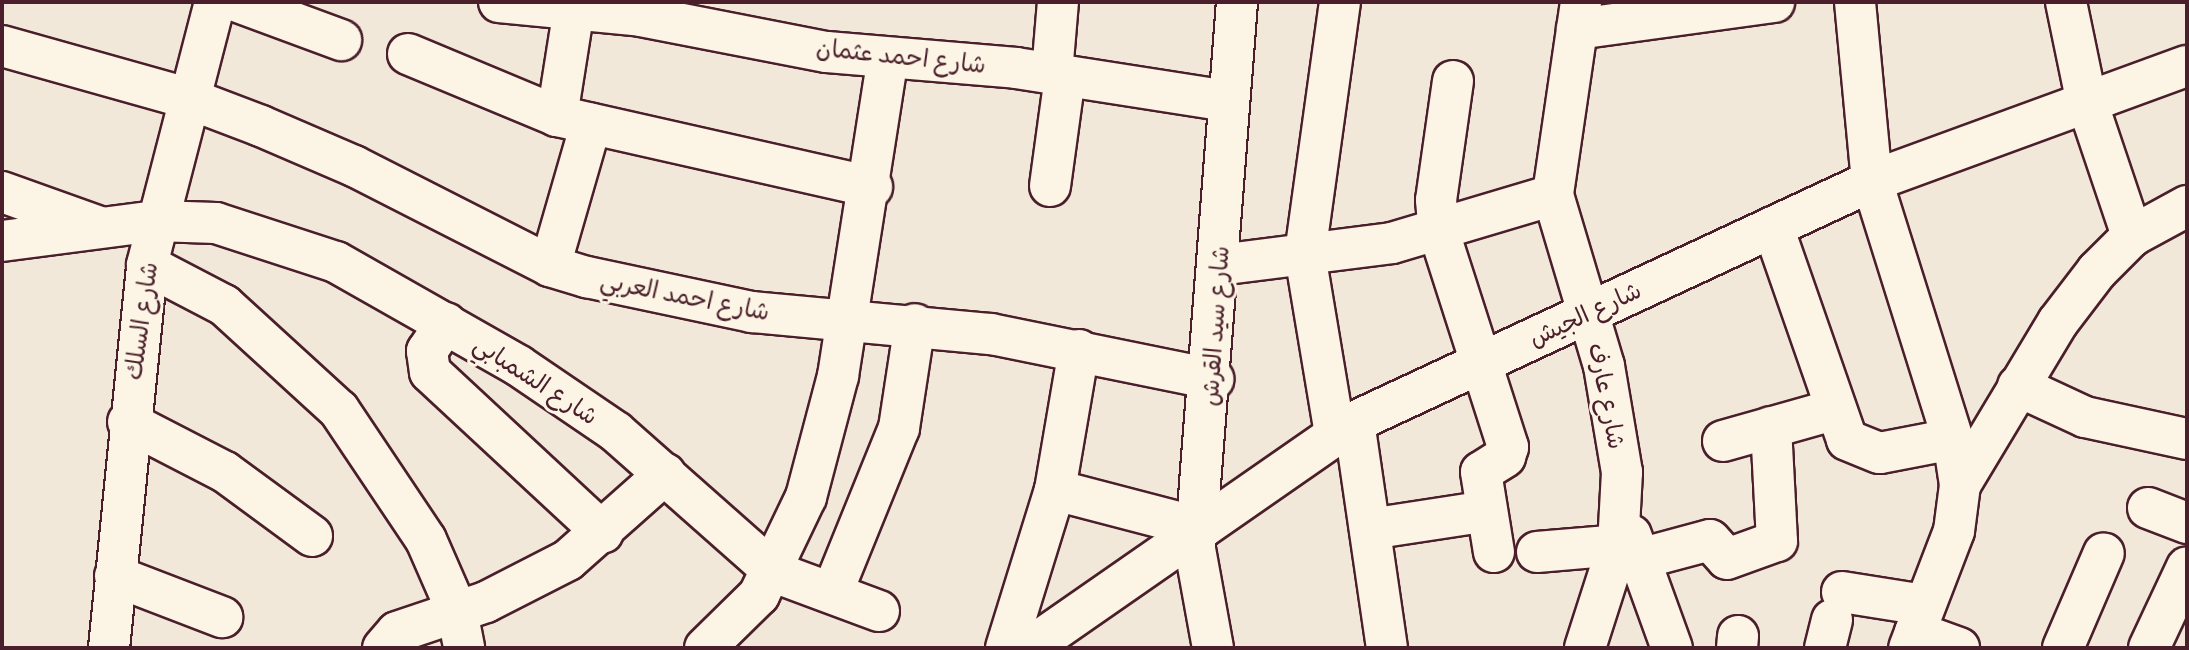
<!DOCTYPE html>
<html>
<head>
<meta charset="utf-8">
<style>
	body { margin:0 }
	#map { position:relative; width:2189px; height:650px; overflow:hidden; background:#f1e8da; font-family:Itim,"Playpen Sans Arabic",sans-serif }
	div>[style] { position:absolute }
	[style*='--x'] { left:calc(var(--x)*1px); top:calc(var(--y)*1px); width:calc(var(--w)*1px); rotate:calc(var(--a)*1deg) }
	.roads { filter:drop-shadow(2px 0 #4a1f2b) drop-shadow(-2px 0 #4a1f2b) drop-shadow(0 2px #4a1f2b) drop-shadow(0 -2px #4a1f2b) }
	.street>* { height:40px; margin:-20px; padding:0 20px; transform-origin:20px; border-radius:20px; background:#fcf5e5 }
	span { translate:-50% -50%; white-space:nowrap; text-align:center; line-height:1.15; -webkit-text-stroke:6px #fcf5e5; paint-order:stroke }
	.street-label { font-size:24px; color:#4a1f2b }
	.frame { position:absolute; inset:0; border:4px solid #4a1f2b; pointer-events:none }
</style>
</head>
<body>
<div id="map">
	<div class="roads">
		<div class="street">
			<div style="--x:238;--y:2;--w:110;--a:20.3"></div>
			<div style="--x:499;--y:2;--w:143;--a:5.6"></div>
			<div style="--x:641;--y:16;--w:189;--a:11"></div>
			<div style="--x:827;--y:52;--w:190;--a:4.8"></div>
			<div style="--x:1016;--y:68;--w:214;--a:8.9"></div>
			<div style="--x:1581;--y:2;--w:195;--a:98.3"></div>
			<div style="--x:1553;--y:195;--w:178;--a:73.4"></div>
			<div style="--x:1604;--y:366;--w:108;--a:80.4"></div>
			<div style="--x:1622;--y:472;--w:73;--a:93.1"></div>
			<div style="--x:1618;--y:545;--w:108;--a:107.8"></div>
			<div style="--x:1855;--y:2;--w:180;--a:84.6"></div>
			<div style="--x:1872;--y:181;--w:270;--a:72.6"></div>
			<div style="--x:1953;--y:439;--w:47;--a:81.3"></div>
			<div style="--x:1960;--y:485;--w:46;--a:97.4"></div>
			<div style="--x:1954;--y:531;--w:125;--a:111"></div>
			<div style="--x:2066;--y:2;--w:99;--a:78.3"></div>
			<div style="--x:2086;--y:99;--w:145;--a:71.4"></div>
			<div style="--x:1577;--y:29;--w:199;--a:-7.8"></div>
			<div style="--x:2;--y:46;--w:195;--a:15.7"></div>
			<div style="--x:190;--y:99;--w:76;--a:20.8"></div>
			<div style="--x:261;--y:126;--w:101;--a:23.3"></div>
			<div style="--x:354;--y:166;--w:220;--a:27"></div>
			<div style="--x:550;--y:266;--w:39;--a:17"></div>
			<div style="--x:587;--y:277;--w:169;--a:12"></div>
			<div style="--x:752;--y:312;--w:240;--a:5.3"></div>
			<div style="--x:991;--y:334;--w:227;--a:11.5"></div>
			<div style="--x:408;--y:54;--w:161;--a:22.6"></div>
			<div style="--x:557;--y:116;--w:323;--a:12.7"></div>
			<div style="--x:1052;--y:73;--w:71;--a:-85.2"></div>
			<div style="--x:1453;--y:81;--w:120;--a:98.1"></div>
			<div style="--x:1436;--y:200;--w:32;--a:85"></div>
			<div style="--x:1439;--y:232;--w:226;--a:72.2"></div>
			<div style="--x:1508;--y:447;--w:10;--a:107"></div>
			<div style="--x:1505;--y:457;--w:28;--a:148"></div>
			<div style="--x:1481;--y:472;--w:81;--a:80.8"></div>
			<div style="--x:557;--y:116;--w:115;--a:-81"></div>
			<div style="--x:1050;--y:186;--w:110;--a:-82.2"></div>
			<div style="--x:2;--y:192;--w:104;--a:19.7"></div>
			<div style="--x:1773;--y:227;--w:225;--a:70.8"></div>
			<div style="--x:1847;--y:440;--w:35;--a:22"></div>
			<div style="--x:1880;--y:453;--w:74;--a:-10.9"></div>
			<div style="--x:2;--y:241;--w:155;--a:-7.4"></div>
			<div style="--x:156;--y:221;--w:60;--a:1.9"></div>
			<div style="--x:216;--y:223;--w:126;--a:18"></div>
			<div style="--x:336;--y:262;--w:210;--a:29.6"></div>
			<div style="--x:519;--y:366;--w:117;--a:34.2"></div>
			<div style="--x:616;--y:432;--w:211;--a:41.5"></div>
			<div style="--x:774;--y:572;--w:112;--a:20.4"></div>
			<div style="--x:147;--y:265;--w:87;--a:27.5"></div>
			<div style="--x:224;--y:305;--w:156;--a:42.4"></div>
			<div style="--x:339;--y:410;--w:156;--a:56.2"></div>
			<div style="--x:426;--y:540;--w:77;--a:66.4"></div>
			<div style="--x:457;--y:611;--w:38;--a:79"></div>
			<div style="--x:1219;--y:265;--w:174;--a:-7.2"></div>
			<div style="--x:1392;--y:243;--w:168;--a:-16.6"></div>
			<div style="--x:550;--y:266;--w:148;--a:-73.9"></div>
			<div style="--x:446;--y:323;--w:34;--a:124"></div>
			<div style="--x:427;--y:351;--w:21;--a:82"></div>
			<div style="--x:430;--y:372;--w:236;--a:42.9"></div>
			<div style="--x:2018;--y:386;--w:74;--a:24.8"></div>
			<div style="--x:2085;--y:417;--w:104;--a:12.2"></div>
			<div style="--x:128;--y:422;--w:109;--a:27.3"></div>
			<div style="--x:225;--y:472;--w:108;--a:36.3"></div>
			<div style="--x:1354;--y:422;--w:228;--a:81.7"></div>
			<div style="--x:1335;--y:434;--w:182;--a:-99.5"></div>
			<div style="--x:1305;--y:254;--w:254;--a:-82.1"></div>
			<div style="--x:1723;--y:441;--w:117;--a:-15.8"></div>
			<div style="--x:1960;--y:485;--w:190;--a:-59"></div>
			<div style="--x:2058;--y:322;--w:64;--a:-52.6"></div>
			<div style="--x:2097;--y:271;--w:49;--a:-45"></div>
			<div style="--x:2132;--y:236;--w:63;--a:-28.6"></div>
			<div style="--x:1055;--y:490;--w:147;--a:14.6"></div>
			<div style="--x:2148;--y:508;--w:42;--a:21"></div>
			<div style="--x:1370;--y:529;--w:118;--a:-8.7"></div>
			<div style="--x:1631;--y:535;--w:120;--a:70.1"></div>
			<div style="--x:1537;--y:552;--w:81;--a:-4.9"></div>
			<div style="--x:1643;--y:558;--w:69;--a:-15"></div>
			<div style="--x:1710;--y:540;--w:25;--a:48"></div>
			<div style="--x:1727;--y:559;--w:53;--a:-19.8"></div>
			<div style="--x:1777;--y:541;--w:114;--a:-93"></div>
			<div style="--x:115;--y:576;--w:115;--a:21"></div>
			<div style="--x:1842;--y:592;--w:83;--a:9"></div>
			<div style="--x:832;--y:593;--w:178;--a:-67.9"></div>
			<div style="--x:899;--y:428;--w:105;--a:-81.3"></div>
			<div style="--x:1915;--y:632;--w:47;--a:20"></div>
			<div style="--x:109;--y:648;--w:385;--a:-84.3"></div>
			<div style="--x:147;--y:265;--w:272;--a:-75.5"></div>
			<div style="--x:383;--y:648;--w:21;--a:-49"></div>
			<div style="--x:397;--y:632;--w:94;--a:-18.6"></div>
			<div style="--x:486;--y:602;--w:92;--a:-27.1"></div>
			<div style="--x:568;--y:560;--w:130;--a:-41.6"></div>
			<div style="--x:705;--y:648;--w:76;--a:-44.5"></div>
			<div style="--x:759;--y:595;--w:109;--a:-64.4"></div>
			<div style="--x:806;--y:497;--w:125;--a:-75.2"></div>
			<div style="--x:838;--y:376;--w:322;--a:-81.1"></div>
			<div style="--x:1006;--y:648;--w:165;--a:-72.8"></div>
			<div style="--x:1055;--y:490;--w:142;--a:-80.3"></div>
			<div style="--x:1029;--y:648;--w:396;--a:-34.8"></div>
			<div style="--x:1354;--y:422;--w:571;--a:-24.95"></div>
			<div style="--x:1872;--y:181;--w:335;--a:-20.1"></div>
			<div style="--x:1213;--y:648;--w:101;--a:-100.3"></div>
			<div style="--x:1195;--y:549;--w:549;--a:-85.61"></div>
			<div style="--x:1737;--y:648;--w:12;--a:-85"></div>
			<div style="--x:1825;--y:648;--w:29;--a:-76"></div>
			<div style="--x:2063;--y:648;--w:103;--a:-66.7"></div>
			<div style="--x:2149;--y:648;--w:89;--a:-64.9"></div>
		</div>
	</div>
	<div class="street-label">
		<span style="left:901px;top:56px;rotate:6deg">شارع احمد عثمان</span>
		<span style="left:685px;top:296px;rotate:11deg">شارع احمد العربي</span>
		<span style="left:1585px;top:314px;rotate:-25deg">شارع الجيش</span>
		<span style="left:141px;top:321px;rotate:-82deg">شارع السلك</span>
		<span style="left:1215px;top:326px;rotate:-86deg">شارع سيد القرش</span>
		<span style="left:536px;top:380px;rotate:33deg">شارع الشمبابي</span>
		<span style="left:1607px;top:396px;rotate:79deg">شارع عارف</span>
	</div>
	<div class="frame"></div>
</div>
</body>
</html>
